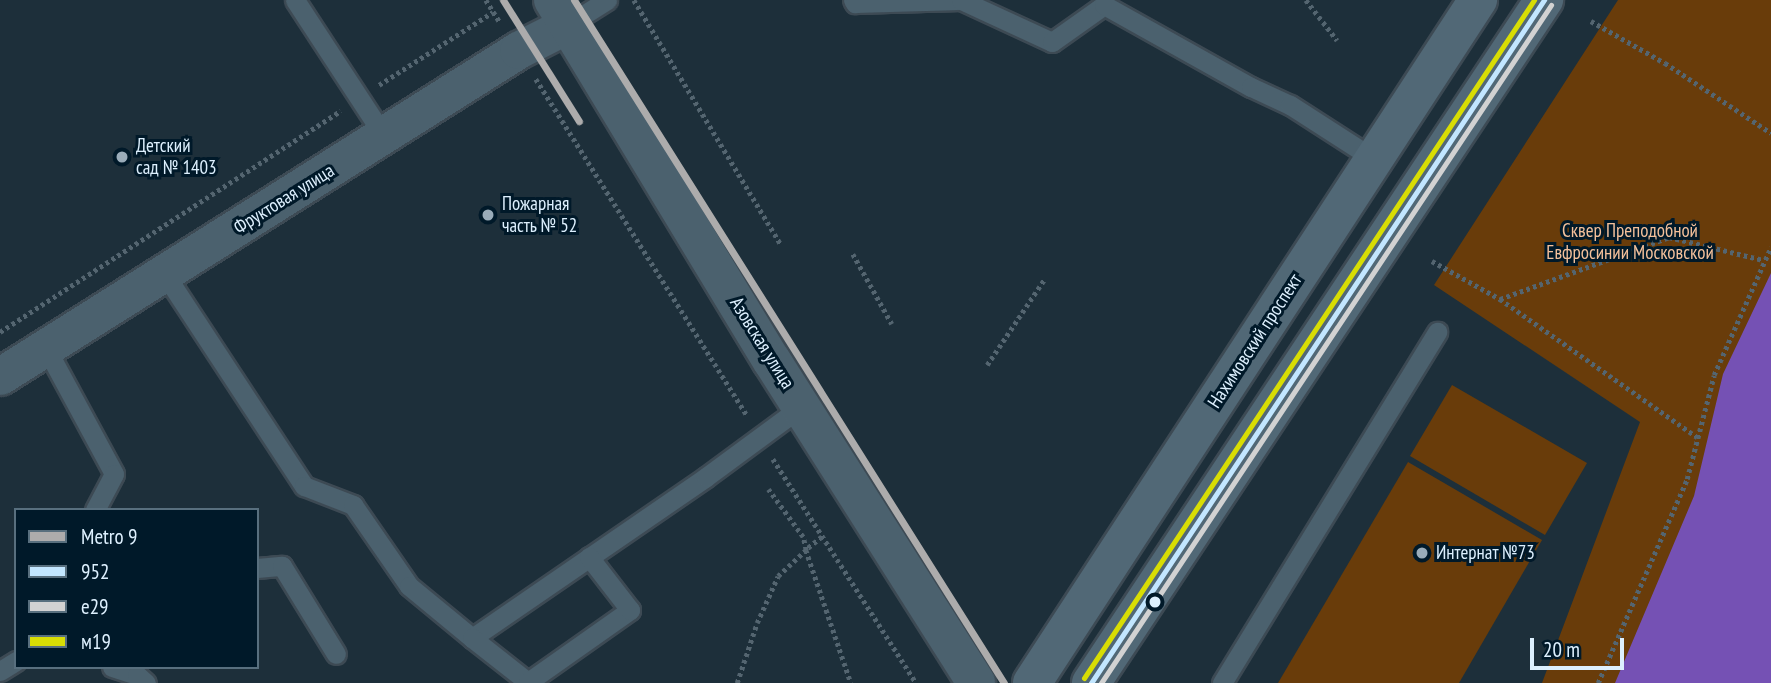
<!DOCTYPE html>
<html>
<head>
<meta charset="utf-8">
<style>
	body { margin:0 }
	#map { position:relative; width:1771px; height:683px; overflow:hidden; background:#1d2f3a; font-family:"PT Sans Narrow",sans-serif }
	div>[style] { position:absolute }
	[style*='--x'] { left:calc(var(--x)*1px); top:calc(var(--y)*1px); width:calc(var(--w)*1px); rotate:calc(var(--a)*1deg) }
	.green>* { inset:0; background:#693c0a }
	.water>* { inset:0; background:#7551b4 }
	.path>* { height:4.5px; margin-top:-2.25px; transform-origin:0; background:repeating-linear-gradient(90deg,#546570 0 3.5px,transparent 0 7px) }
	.roads { filter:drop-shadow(2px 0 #3d4a54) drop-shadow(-2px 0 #3d4a54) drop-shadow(0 2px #3d4a54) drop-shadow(0 -2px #3d4a54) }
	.service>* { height:19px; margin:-9.5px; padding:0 9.5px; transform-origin:9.5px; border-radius:9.5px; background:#4b616e }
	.minor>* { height:37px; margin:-18.5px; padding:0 18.5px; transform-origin:18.5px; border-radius:18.5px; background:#4b616e }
	.tertiary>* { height:38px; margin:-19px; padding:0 19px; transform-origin:19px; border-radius:19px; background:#4b616e }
	.secondary>* { height:38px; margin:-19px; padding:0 19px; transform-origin:19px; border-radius:19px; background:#516876 }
	.bus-1>* { height:5px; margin:-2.5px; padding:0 2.5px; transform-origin:2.5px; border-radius:2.5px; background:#c2e6ff }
	.bus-2>* { height:5px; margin:-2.5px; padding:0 2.5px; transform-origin:2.5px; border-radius:2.5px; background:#d2d2d2 }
	.bus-3>* { height:5px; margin:-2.5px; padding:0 2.5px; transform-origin:2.5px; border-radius:2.5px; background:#d8dd04 }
	.metro-1>* { height:7px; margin:-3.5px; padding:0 3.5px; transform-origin:3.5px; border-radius:3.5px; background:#adacac }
	.dots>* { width:19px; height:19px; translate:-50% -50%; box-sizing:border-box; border:4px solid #001929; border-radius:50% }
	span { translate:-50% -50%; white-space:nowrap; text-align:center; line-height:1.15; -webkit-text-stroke:6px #001929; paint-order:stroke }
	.poi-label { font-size:19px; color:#ddf0fe }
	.left { translate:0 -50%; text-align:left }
	.street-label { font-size:19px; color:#ddf0fe }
	.park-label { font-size:19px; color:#f4c19b }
	.legend { position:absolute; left:14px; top:508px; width:245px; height:161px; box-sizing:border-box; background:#001929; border:2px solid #586f7e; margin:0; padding:9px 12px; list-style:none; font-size:21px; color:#ddf0fe }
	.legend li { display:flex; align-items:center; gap:14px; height:35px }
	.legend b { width:35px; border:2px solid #586f7e }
	.scale { position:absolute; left:1530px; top:638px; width:94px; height:32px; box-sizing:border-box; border:4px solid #ddf0fe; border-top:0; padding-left:9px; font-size:21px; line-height:24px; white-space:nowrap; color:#ddf0fe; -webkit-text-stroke:5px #001929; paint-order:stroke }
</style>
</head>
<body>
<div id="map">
	<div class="green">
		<div style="clip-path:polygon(1618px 0,1771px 0,1771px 683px,1542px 683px,1640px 422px,1434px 285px)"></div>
		<div style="clip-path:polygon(1452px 385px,1587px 463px,1545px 535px,1410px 456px)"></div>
		<div style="clip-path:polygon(1408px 462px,1542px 540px,1459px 683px,1278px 683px)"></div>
	</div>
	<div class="water">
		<div style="clip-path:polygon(1771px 273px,1771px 683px,1615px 683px,1694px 496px,1723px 374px)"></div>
	</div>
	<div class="path">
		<div style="--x:486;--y:0;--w:26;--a:58"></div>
		<div style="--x:634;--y:0;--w:286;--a:59"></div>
		<div style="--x:1306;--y:0;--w:51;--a:52.2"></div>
		<div style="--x:1591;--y:21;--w:85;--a:29.6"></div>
		<div style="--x:1665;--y:63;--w:127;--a:33.4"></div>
		<div style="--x:536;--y:79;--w:398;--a:57.9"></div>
		<div style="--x:379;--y:85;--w:135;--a:-32.6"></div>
		<div style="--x:853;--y:254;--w:80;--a:60.9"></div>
		<div style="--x:1432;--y:261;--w:78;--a:29.2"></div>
		<div style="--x:1500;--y:299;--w:180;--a:-20.1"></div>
		<div style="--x:1669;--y:237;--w:97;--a:13.7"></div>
		<div style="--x:1500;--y:299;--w:241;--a:35"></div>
		<div style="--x:0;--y:332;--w:406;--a:-33"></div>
		<div style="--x:987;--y:365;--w:102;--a:-56.2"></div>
		<div style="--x:773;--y:459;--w:266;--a:57.4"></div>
		<div style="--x:822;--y:537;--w:21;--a:141"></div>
		<div style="--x:806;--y:550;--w:140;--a:71.3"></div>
		<div style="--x:737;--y:683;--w:63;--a:-71.6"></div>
		<div style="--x:757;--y:623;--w:51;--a:-65.9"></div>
		<div style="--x:778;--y:576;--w:38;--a:-43"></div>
		<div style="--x:806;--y:550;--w:13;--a:-103"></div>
		<div style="--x:803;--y:537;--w:59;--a:-126.1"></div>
		<div style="--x:1598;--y:683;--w:223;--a:-66.4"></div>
		<div style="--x:1687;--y:479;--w:107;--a:-75.4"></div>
		<div style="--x:1714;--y:375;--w:140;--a:-66"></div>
	</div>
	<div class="roads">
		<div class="service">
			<div style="--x:295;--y:0;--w:163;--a:56.8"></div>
			<div style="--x:853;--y:0;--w:4;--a:56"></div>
			<div style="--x:855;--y:3;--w:106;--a:-1.6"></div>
			<div style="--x:961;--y:0;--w:100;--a:24.8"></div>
			<div style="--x:1052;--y:42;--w:64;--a:-35.4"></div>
			<div style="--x:1104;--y:5;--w:168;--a:29.2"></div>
			<div style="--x:1251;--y:87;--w:43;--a:24.8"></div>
			<div style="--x:1290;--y:105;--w:100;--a:32.7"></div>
			<div style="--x:569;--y:24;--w:45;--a:-32.3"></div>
			<div style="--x:164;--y:273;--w:255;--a:56.7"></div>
			<div style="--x:304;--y:486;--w:53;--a:21.2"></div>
			<div style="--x:353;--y:505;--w:98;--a:55.3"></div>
			<div style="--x:409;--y:586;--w:82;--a:39.5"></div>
			<div style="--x:472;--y:638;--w:284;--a:-34.5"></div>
			<div style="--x:706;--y:477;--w:118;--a:-36.4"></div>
			<div style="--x:46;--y:348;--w:143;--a:61.6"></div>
			<div style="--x:114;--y:474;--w:41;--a:117.8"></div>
			<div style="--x:257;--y:568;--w:25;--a:-5"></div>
			<div style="--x:282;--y:566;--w:103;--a:58.5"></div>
			<div style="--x:472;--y:638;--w:71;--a:38.2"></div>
			<div style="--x:528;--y:682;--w:125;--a:-35.2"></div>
			<div style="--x:630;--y:610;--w:67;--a:-127.7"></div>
			<div style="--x:112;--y:667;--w:26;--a:18"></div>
			<div style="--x:137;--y:675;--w:12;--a:42"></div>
			<div style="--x:0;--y:671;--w:19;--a:-32"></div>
			<div style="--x:1222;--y:683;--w:412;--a:-58.5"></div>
		</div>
		<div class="minor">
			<div style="--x:0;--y:376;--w:612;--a:-32.18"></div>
			<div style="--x:518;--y:50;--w:57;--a:-27"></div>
		</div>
		<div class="tertiary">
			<div style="--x:553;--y:0;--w:422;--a:58.8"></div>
			<div style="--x:772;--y:361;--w:381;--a:57.6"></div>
		</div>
		<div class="secondary">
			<div style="--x:1032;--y:683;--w:816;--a:-56.86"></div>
			<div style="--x:1091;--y:683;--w:820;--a:-56.45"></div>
		</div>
	</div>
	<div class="bus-1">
		<div style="--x:1091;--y:683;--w:820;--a:-56.45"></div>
	</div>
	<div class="bus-2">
		<div style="--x:1101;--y:683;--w:814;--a:-56.43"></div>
	</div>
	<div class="bus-3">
		<div style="--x:1084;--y:678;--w:814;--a:-56.43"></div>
	</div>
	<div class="metro-1">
		<div style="--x:503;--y:0;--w:143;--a:57.9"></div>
		<div style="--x:574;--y:0;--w:807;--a:57.81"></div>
	</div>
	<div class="dots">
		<div style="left:122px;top:157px;background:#9aacb9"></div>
		<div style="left:488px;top:215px;background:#9aacb9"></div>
		<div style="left:1422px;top:553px;background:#9aacb9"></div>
		<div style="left:1155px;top:602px;background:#ddf0fe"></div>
	</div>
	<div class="poi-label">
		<span class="left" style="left:136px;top:157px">Детский<br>сад № 1403</span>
		<span class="left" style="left:502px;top:215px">Пожарная<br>часть № 52</span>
		<span class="left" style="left:1436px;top:553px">Интернат №73</span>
	</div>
	<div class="street-label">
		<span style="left:284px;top:199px;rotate:-32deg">Фруктовая улица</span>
		<span style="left:1255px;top:341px;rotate:-57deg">Нахимовский проспект</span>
		<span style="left:762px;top:343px;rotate:58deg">Азовская улица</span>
	</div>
	<div class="park-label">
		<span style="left:1630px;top:242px">Сквер Преподобной<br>Евфросинии Московской</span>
	</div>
	<ul class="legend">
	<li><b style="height:9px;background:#adacac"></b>Metro 9</li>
	<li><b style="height:9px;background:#c2e6ff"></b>952</li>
	<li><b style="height:9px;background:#d2d2d2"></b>е29</li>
	<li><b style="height:9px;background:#d8dd04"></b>м19</li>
	</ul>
	<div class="scale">20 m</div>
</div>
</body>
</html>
